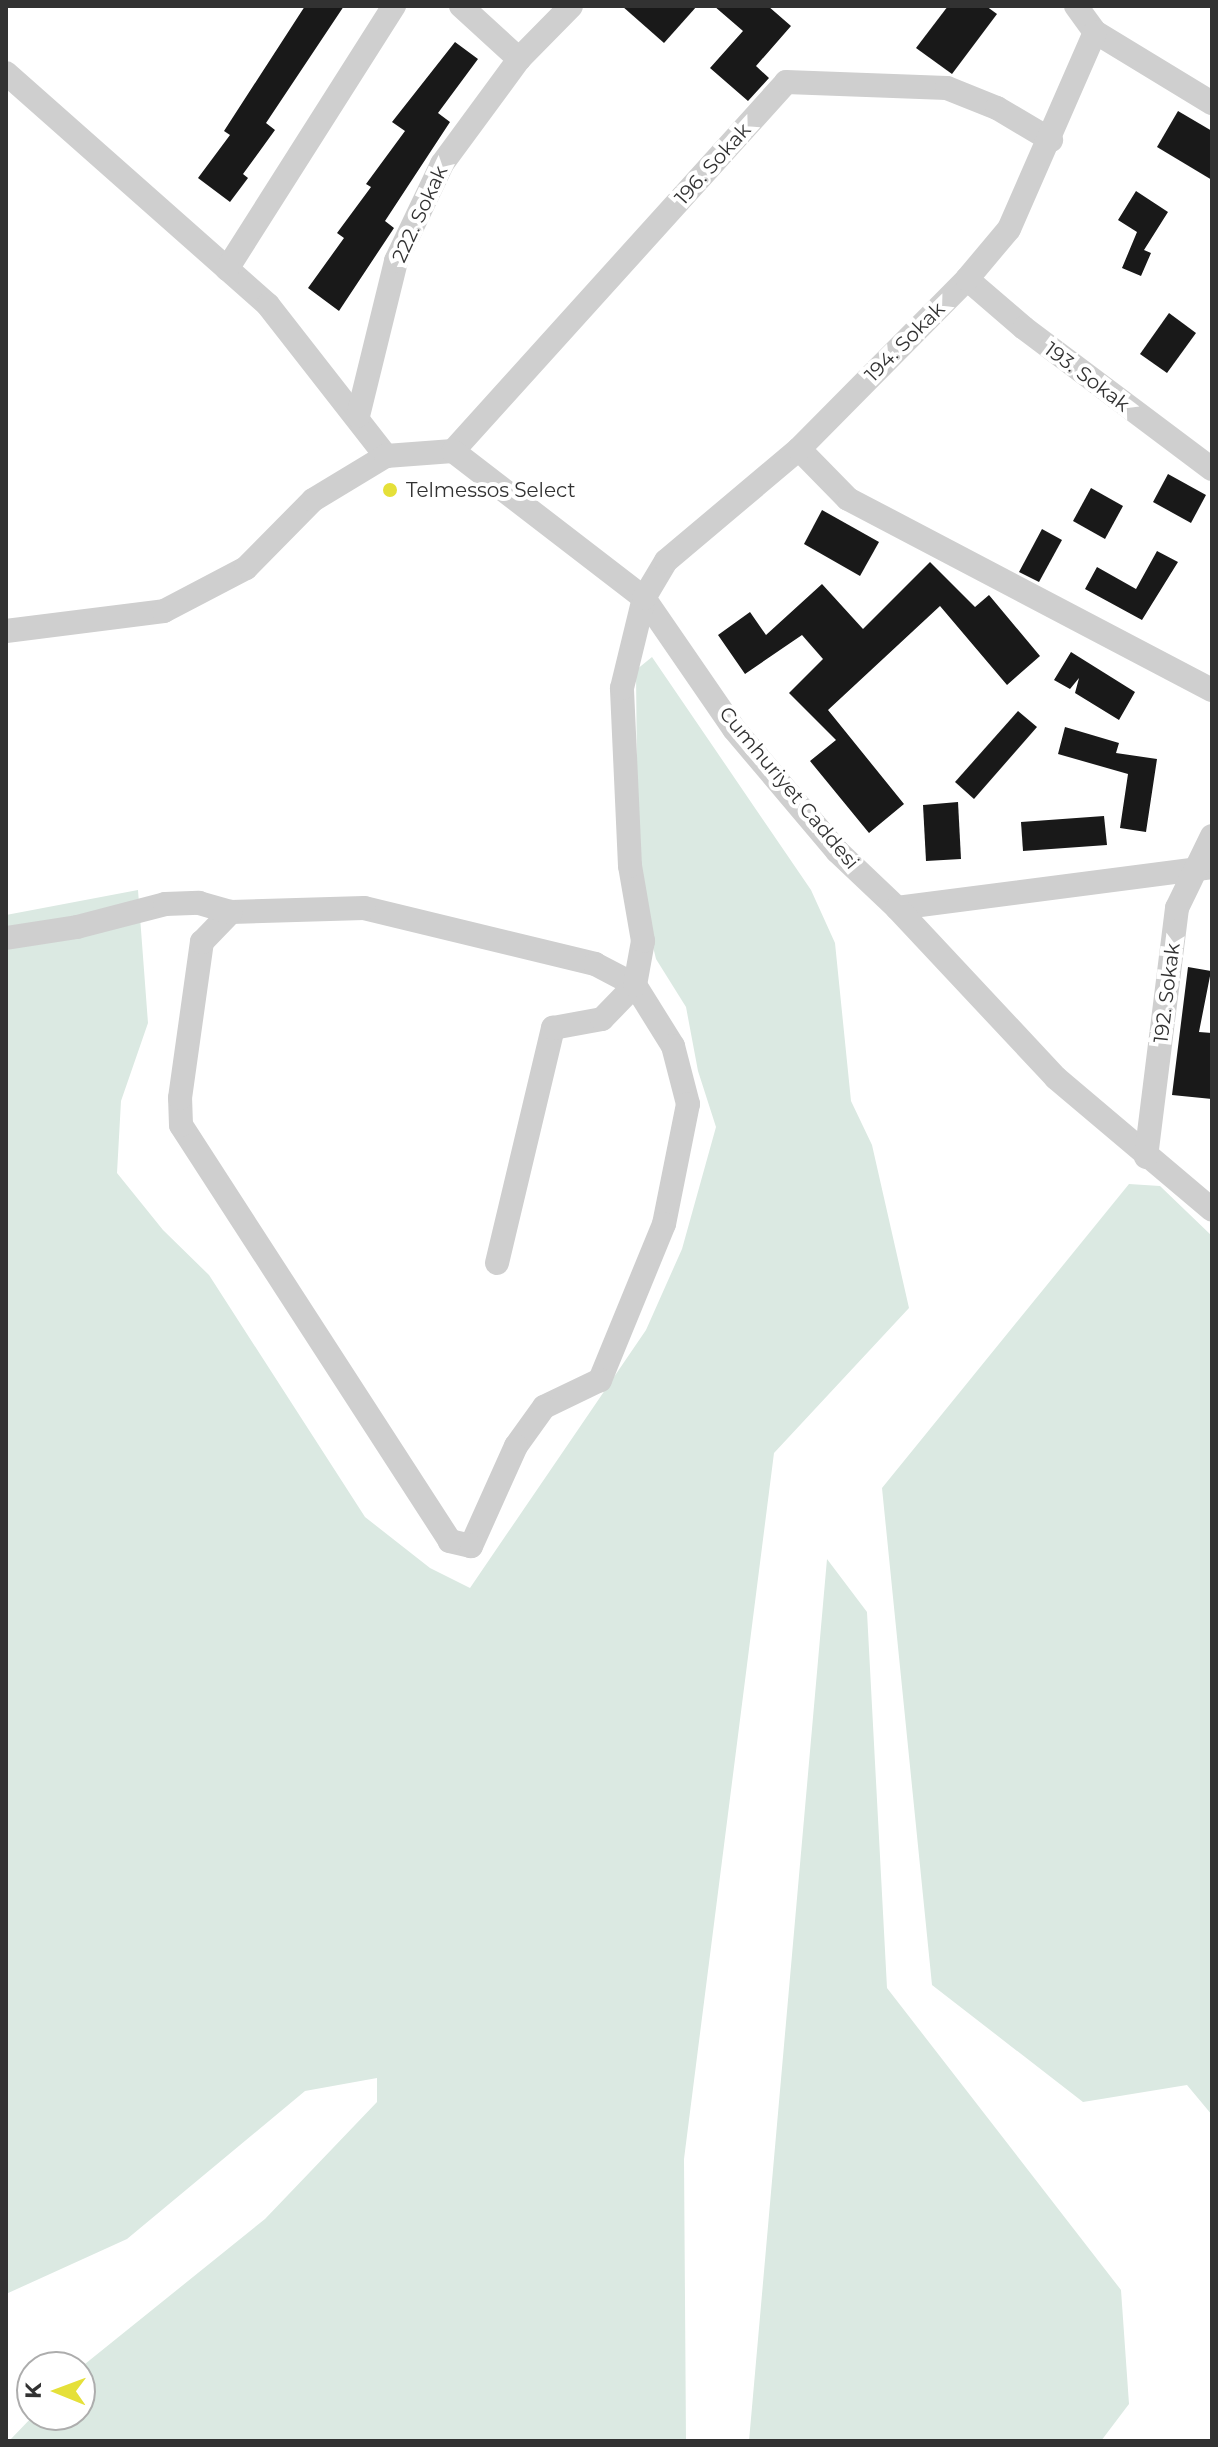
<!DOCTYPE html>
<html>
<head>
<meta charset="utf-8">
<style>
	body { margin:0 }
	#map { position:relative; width:1218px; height:2447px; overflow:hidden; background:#fff; font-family:Montserrat,sans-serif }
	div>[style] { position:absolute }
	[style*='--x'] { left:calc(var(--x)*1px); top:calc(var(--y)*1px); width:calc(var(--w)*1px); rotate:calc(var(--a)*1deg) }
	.green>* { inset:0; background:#dbe9e2 }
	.building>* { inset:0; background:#191919 }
	.minor>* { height:24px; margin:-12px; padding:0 12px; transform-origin:12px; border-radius:12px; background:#cfcfcf }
	.dots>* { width:22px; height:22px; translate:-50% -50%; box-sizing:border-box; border:4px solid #fff; border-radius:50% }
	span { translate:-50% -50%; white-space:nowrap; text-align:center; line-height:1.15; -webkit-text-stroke:8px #fff; paint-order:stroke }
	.street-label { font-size:20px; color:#323232 }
	.poi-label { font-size:20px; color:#323232 }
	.left { translate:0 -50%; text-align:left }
	.frame { position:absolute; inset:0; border:8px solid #323232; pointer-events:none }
	.north { position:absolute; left:16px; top:2351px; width:80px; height:80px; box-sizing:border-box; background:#fff; border:2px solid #adadad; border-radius:50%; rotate:271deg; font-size:22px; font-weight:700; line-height:32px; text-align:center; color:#323232 }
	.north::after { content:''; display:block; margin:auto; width:28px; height:36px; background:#e5e039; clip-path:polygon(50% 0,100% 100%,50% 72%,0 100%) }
</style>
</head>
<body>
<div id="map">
	<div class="green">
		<div style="clip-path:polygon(652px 657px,811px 890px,835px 943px,851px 1101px,872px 1145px,909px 1308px,774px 1453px,684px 2159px,686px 2441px,9px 2441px,34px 2415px,80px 2415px,80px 2368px,265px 2219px,377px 2102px,377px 2078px,305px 2091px,127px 2239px,6px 2294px,6px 915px,138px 890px,148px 1023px,121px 1101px,117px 1173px,163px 1230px,209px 1275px,365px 1517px,430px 1568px,470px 1588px,646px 1330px,682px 1249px,716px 1127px,698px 1071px,686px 1007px,656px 959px,638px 886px,636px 670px)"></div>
		<div style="clip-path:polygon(1129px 1184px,1160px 1186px,1212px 1236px,1212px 2115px,1187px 2085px,1083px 2102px,932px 1985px,882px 1488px)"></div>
		<div style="clip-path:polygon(827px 1559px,867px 1612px,887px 1988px,1121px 2290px,1129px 2404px,1101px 2441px,749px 2441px)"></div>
	</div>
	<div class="building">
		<div style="clip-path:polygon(305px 6px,344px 6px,266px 123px,275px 130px,243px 174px,248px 178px,230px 202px,198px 178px,230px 135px,224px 131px)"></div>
		<div style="clip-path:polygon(622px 6px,697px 6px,664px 43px)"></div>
		<div style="clip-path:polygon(714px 6px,768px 6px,791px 26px,756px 66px,769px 78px,748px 101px,710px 68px,743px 31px)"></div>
		<div style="clip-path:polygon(948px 6px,986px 6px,997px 14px,952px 74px,916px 48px)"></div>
		<div style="clip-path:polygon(455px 42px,478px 59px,438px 113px,450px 122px,385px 221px,394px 228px,339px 311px,308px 288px,344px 238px,337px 233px,371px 187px,366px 184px,405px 131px,392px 122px)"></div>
		<div style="clip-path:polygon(1178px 111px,1212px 131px,1212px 180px,1157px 147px)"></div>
		<div style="clip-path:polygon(1136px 191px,1168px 212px,1144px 250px,1151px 253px,1141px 276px,1122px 268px,1137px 232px,1118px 220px)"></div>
		<div style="clip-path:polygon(1169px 313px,1196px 333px,1167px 373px,1140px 354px)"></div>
		<div style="clip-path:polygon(1168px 474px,1206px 495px,1191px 523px,1153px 502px)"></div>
		<div style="clip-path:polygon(1091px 488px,1123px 506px,1105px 539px,1073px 521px)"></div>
		<div style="clip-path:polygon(822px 510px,879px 542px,860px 576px,804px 544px)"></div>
		<div style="clip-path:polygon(1042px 529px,1062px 540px,1039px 582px,1019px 572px)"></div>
		<div style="clip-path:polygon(1157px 551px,1178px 562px,1142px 620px,1085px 589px,1097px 567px,1136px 589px)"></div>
		<div style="clip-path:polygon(930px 562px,975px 607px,989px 595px,1040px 656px,1007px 685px,940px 606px,828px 710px,904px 804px,869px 833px,810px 761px,836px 740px,789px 693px,823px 659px,802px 635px,745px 674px,718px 635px,750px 612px,766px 635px,822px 584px,863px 629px)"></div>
		<div style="clip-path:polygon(1071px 652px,1135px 692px,1119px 720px,1075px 693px,1079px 678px,1070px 689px,1054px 680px)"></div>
		<div style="clip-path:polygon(1018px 711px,1037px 727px,974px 799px,955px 782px)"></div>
		<div style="clip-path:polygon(1065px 727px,1119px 743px,1116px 753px,1157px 759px,1146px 832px,1120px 828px,1128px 774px,1058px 754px)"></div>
		<div style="clip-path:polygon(958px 802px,961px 859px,926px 861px,923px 805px)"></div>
		<div style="clip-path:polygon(1104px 816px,1107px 845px,1023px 851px,1021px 822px)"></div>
		<div style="clip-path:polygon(1188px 967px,1211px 971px,1199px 1032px,1212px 1033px,1212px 1099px,1172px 1095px)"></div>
	</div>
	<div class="minor">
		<div style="--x:461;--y:6;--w:79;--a:42.4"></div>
		<div style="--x:1076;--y:6;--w:32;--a:54"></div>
		<div style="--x:1095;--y:32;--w:137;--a:31.3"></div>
		<div style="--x:6;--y:73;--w:350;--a:41.5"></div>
		<div style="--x:268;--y:305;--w:192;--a:52"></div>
		<div style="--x:227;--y:269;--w:312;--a:-57.6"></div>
		<div style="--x:967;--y:279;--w:75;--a:40.7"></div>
		<div style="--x:1024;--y:328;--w:235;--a:36.9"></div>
		<div style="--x:358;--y:416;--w:160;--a:-76.2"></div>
		<div style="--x:396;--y:261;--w:107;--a:-64.6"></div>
		<div style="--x:442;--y:164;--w:130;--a:-53.7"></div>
		<div style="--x:519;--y:59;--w:74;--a:-45.5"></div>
		<div style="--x:799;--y:449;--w:70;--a:45.6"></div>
		<div style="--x:848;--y:499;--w:411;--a:27.7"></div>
		<div style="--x:453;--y:451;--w:497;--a:-47.9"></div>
		<div style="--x:786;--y:82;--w:161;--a:2.1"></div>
		<div style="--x:947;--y:88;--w:54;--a:21.8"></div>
		<div style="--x:997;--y:108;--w:63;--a:30.7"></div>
		<div style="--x:6;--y:631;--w:159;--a:-7.2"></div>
		<div style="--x:164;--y:611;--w:93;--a:-27.7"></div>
		<div style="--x:246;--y:568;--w:95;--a:-45.4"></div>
		<div style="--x:313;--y:500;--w:85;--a:-31.1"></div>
		<div style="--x:386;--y:456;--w:67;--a:-4.3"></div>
		<div style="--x:453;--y:451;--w:241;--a:37.6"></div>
		<div style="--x:644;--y:598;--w:159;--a:55.5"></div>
		<div style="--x:734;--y:729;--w:160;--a:49.8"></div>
		<div style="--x:837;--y:851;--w:83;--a:43.5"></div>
		<div style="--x:897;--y:908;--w:318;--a:-7.4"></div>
		<div style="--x:364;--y:908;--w:238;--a:13.6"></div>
		<div style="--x:595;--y:964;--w:45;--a:27.7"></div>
		<div style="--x:635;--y:985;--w:72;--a:58.1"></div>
		<div style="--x:673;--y:1046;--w:60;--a:75.5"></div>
		<div style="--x:688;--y:1104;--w:122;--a:101.3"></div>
		<div style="--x:664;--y:1224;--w:169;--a:112.3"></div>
		<div style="--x:600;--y:1380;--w:62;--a:154.3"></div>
		<div style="--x:544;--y:1407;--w:48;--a:125.7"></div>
		<div style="--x:516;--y:1446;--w:110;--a:114.2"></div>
		<div style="--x:471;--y:1546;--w:22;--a:-167"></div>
		<div style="--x:450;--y:1541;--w:495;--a:-122.9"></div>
		<div style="--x:181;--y:1125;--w:27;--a:-92"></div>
		<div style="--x:180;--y:1098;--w:158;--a:-82"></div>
		<div style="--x:202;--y:942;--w:42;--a:-46"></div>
		<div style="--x:231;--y:912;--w:133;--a:-1.7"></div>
		<div style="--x:897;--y:908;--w:233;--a:46.9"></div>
		<div style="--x:1056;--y:1078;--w:204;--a:40.2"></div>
		<div style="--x:6;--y:938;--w:72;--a:-8.8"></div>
		<div style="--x:77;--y:927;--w:91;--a:-14.6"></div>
		<div style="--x:165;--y:904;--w:34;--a:-2"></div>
		<div style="--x:199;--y:903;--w:33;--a:16"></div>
		<div style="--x:1146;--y:1157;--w:251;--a:-82.9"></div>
		<div style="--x:1177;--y:908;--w:80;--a:-64.1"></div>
		<div style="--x:497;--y:1263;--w:242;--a:-76.6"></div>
		<div style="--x:553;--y:1028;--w:50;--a:-10.4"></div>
		<div style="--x:602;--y:1019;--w:47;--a:-45.9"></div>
		<div style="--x:635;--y:985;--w:45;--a:-79.7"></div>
		<div style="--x:643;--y:941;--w:76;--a:-99.8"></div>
		<div style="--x:630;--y:866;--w:178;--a:-92.6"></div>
		<div style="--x:622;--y:688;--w:93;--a:-76.3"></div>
		<div style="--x:644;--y:598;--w:43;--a:-59.3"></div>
		<div style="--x:666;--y:561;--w:174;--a:-40.1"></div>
		<div style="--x:799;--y:449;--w:239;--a:-45.3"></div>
		<div style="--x:967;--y:279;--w:65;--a:-50"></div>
		<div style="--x:1009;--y:229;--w:215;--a:-66.4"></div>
	</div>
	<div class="dots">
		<div style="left:390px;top:490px;background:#e5e039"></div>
	</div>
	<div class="street-label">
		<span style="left:713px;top:164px;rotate:-48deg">196. Sokak</span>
		<span style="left:420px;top:214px;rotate:-65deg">222. Sokak</span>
		<span style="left:905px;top:342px;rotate:-45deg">194. Sokak</span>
		<span style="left:1087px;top:377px;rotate:37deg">193. Sokak</span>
		<span style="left:789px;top:788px;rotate:50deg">Cumhuriyet Caddesi</span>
		<span style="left:1167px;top:993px;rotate:-83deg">192. Sokak</span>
	</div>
	<div class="poi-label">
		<span class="left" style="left:406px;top:490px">Telmessos Select</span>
	</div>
	<div class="frame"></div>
	<div class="north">K</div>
</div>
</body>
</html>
